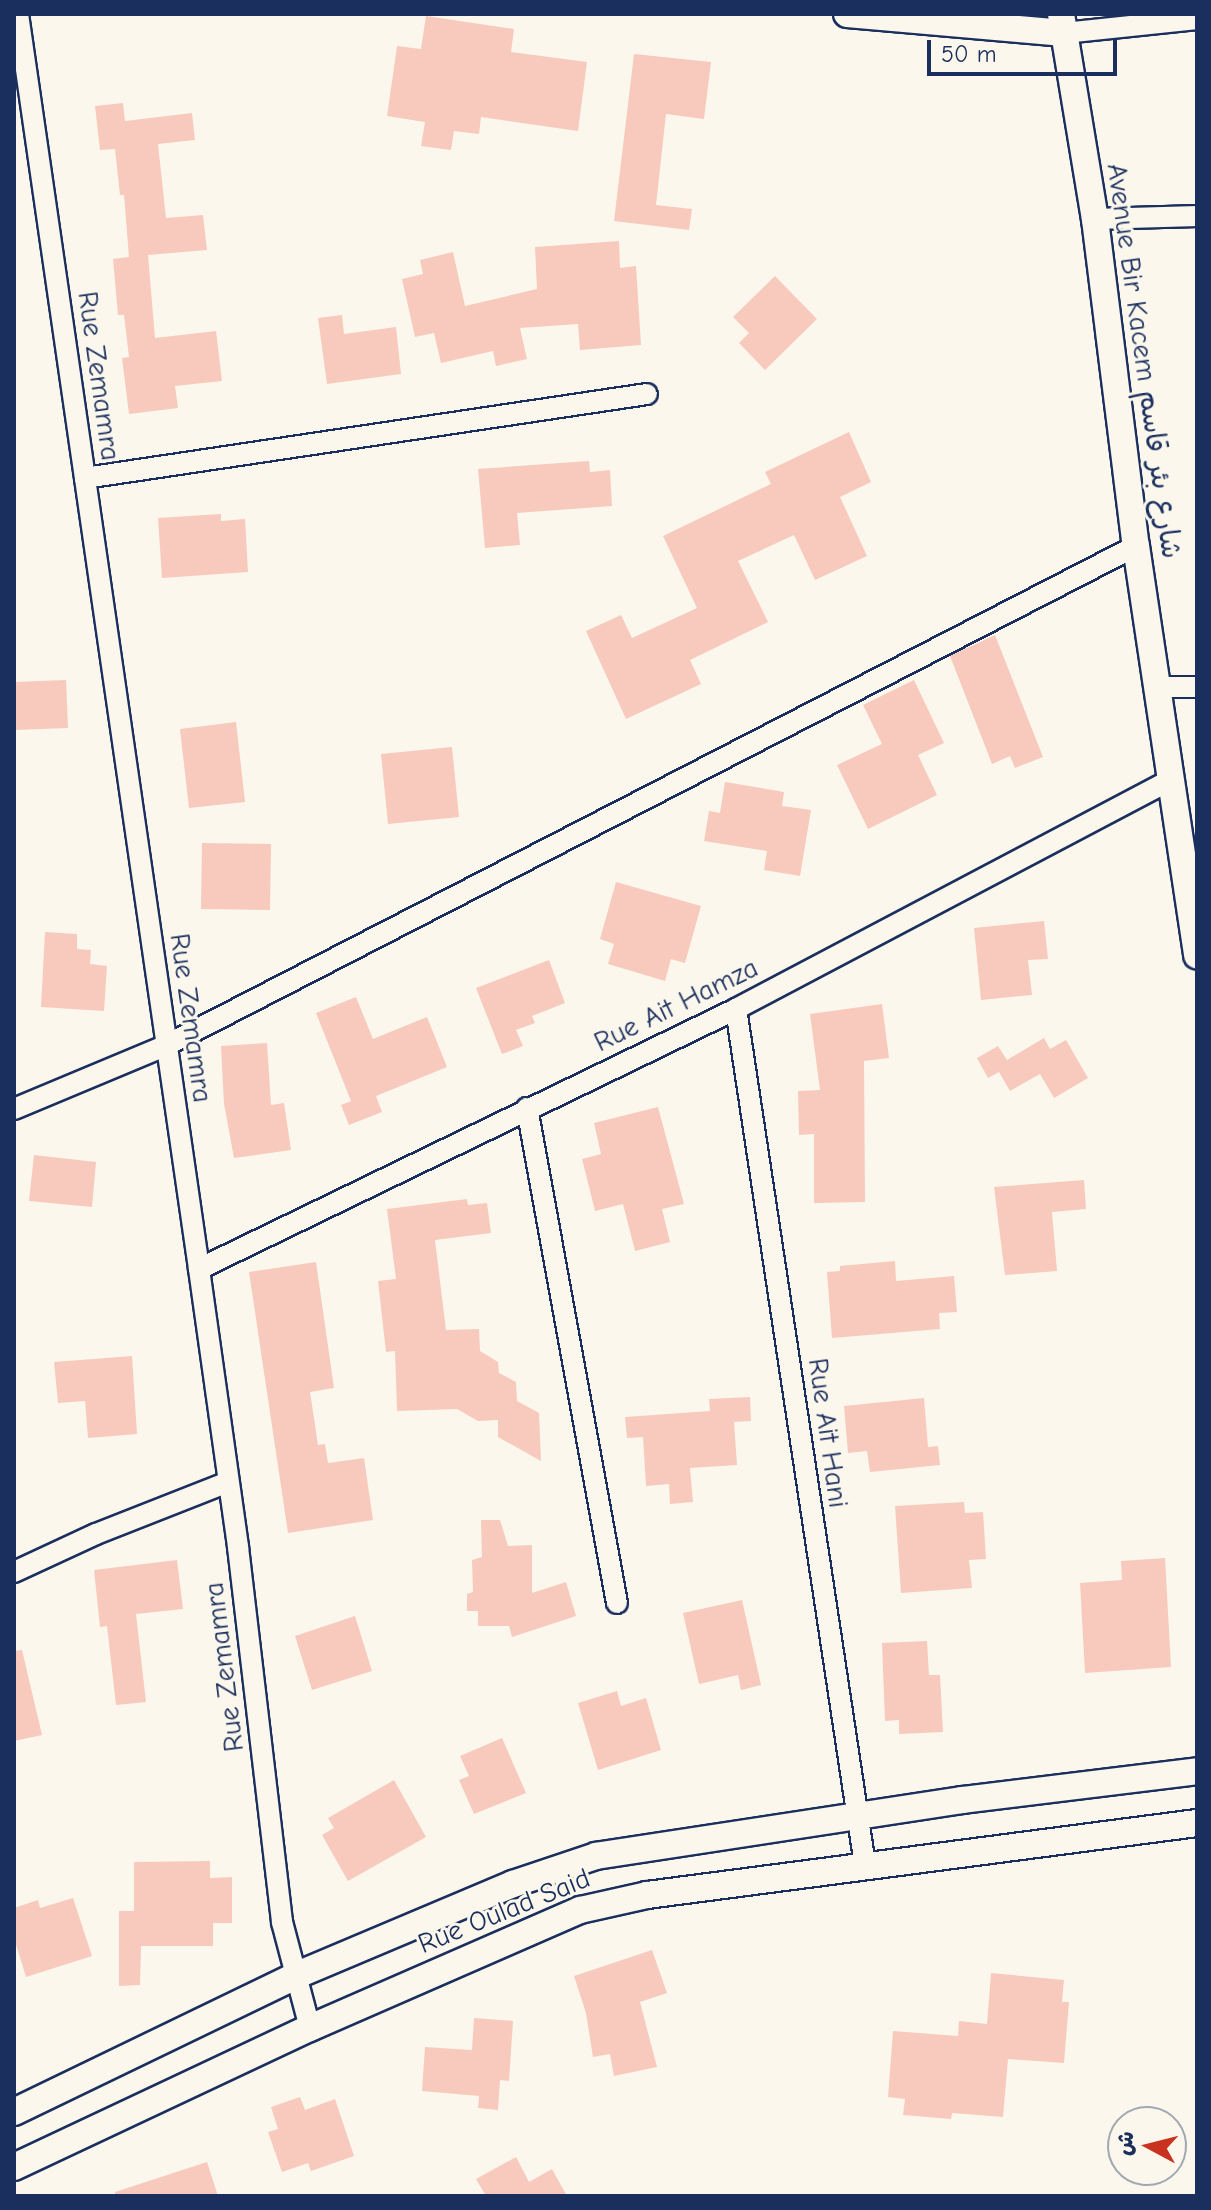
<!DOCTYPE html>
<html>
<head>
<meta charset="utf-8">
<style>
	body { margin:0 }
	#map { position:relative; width:1211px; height:2210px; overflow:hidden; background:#fbf7ec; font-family:"Comic Neue","Playpen Sans Arabic",sans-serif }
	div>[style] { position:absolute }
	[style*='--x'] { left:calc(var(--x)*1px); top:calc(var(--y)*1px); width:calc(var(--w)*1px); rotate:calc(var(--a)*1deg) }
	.building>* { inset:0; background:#f8cabd }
	.roads { filter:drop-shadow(2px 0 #1b2f5e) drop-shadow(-2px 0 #1b2f5e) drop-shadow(0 2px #1b2f5e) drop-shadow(0 -2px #1b2f5e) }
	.minor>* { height:20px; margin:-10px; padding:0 10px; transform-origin:10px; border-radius:10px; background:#fbf7ec }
	.tertiary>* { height:26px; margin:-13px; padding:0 13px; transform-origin:13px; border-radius:13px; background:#fbf7ec }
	span { translate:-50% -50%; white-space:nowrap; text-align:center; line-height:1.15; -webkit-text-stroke:6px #fbf7ec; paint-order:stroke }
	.street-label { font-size:28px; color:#1b2f5e }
	.frame { position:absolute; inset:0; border:16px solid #1b2f5e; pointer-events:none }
	.north { position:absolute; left:1107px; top:2106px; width:80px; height:80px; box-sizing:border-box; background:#fbf7ec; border:2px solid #a1a7b3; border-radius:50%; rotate:277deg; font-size:22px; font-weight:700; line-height:32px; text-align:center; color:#1b2f5e }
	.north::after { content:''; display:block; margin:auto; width:28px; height:36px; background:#c8321e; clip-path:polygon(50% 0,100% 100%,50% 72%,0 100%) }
	.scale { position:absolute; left:927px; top:40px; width:190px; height:36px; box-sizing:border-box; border:4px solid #1b2f5e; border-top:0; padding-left:10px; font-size:24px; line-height:28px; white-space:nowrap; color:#1b2f5e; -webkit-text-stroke:6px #fbf7ec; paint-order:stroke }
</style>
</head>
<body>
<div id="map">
	<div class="building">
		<div style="clip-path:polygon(426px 16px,514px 29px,511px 52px,587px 62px,578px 131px,481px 117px,479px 134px,454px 131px,451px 150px,421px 146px,425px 122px,387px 116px,397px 46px,421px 49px)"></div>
		<div style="clip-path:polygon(634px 54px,711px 62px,704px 119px,666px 114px,656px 205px,692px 209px,689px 230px,614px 221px)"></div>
		<div style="clip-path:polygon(123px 103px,125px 121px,192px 113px,195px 140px,158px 144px,166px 218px,203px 215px,207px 250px,148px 255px,155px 338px,216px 331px,222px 381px,175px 386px,178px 408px,129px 414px,122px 358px,129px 357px,124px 315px,118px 315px,113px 259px,129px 257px,124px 195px,120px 195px,115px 149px,100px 150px,95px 106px)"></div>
		<div style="clip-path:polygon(619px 241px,620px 268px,636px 266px,641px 345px,580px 350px,578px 324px,520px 328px,527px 359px,496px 366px,493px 351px,441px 363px,434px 333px,415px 337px,402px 279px,423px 274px,420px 260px,453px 252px,465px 306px,537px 289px,535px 247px)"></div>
		<div style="clip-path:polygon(775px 276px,817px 319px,765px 370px,739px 343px,749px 333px,733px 317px)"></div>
		<div style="clip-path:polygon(342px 315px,344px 334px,396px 327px,401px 374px,327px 384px,318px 318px)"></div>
		<div style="clip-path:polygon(849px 432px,871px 482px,840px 497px,867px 556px,815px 580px,794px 535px,738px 561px,768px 622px,690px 660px,701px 684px,626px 719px,586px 631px,621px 615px,632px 638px,697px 608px,663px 536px,771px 484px,765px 472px)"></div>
		<div style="clip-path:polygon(589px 461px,590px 472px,610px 470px,612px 506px,517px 513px,520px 545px,485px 548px,478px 469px)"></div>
		<div style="clip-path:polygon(221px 514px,221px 521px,245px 519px,248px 572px,162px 578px,158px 518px)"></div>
		<div style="clip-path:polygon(995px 635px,1043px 757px,1015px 768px,1010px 756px,992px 764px,950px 656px)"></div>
		<div style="clip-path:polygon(66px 680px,68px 728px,14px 730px,14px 682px)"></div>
		<div style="clip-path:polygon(914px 680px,944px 743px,918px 755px,937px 795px,868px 829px,837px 765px,882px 744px,863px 705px)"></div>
		<div style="clip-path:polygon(236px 722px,245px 802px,189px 808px,180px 729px)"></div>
		<div style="clip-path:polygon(452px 747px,459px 817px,388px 824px,381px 754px)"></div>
		<div style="clip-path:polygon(725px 782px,784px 792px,782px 806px,811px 810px,800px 876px,764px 870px,767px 851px,704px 841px,709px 811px,720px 813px)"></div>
		<div style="clip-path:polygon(202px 843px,271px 844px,270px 910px,201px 909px)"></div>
		<div style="clip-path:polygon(616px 882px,701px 906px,685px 963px,671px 959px,665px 981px,608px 964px,614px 944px,600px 939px)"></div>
		<div style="clip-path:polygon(1044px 921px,1048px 959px,1028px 960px,1032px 995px,981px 1000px,974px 928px)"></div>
		<div style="clip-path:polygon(45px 932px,77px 934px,77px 949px,91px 950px,90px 964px,107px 966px,104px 1011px,41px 1007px)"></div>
		<div style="clip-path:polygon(549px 960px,565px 1003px,532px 1016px,535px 1023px,516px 1030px,523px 1046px,502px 1054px,476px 988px)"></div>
		<div style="clip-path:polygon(356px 997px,373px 1039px,427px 1017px,447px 1067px,376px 1096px,382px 1112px,349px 1125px,341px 1105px,351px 1101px,316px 1013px)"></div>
		<div style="clip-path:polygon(882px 1004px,889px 1058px,864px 1061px,865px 1202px,814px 1203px,814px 1134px,799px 1135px,798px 1091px,820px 1090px,810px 1014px)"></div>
		<div style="clip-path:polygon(1044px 1038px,1050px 1049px,1066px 1040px,1088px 1078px,1054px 1098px,1040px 1074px,1010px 1091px,999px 1072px,988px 1078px,977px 1058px,998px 1046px,1007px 1060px)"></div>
		<div style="clip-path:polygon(267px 1043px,271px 1105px,284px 1103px,291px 1150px,234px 1158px,224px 1104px,221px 1046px)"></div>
		<div style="clip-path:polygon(658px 1107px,684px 1204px,662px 1209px,670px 1242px,635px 1251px,623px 1204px,595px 1211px,582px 1159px,601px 1154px,594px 1123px)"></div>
		<div style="clip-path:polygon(34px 1155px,96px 1162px,92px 1207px,29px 1201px)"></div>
		<div style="clip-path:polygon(1084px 1180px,1086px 1209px,1052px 1212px,1057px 1271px,1005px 1275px,994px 1187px)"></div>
		<div style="clip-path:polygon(467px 1199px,468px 1205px,487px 1203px,491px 1233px,435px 1240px,446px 1330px,479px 1329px,480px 1351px,498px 1362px,499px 1373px,516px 1382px,517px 1401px,539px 1413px,541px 1461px,498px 1437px,498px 1420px,478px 1421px,457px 1409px,397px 1411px,395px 1351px,386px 1352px,378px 1281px,396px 1279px,387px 1209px)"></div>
		<div style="clip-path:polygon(895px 1261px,896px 1281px,954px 1276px,957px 1312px,939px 1313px,940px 1329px,832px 1338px,827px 1272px,840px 1271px,840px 1266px)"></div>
		<div style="clip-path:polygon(316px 1262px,334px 1388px,310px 1392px,318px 1445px,325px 1444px,328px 1463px,364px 1458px,373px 1520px,288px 1533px,249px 1272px)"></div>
		<div style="clip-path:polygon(132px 1356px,137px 1434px,88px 1438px,85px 1401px,58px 1403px,54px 1362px)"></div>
		<div style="clip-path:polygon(750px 1397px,751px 1421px,734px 1422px,737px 1465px,690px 1468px,693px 1502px,670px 1504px,669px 1484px,646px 1486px,643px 1437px,627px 1438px,625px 1417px,710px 1411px,709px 1399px)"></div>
		<div style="clip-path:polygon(924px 1398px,928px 1447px,938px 1446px,940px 1465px,870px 1472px,867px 1451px,848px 1453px,844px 1406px)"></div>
		<div style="clip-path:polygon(964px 1502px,965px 1513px,983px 1512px,986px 1559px,969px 1560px,972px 1588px,901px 1593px,895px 1506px)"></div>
		<div style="clip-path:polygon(481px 1520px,500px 1520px,508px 1546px,532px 1545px,532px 1593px,566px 1582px,576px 1616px,512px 1637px,509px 1626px,478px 1626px,478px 1611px,467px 1611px,467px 1594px,473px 1592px,472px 1560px,482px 1557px)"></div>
		<div style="clip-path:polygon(1165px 1558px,1171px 1667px,1085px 1673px,1080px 1583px,1122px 1580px,1121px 1561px)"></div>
		<div style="clip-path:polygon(177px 1560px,183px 1609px,136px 1614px,146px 1702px,116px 1705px,107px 1626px,100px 1627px,94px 1570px)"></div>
		<div style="clip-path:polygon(742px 1600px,761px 1685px,741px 1690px,738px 1675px,699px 1684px,683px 1613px)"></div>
		<div style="clip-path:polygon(355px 1616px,372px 1671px,312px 1690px,295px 1636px)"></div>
		<div style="clip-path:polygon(927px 1641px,929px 1675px,940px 1675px,943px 1732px,899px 1734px,899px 1720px,885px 1721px,882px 1643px)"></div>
		<div style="clip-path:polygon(22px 1650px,42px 1735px,14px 1741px,14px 1651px)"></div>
		<div style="clip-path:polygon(617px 1691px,621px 1706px,646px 1698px,661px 1750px,598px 1770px,578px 1703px)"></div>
		<div style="clip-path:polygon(502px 1738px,526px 1793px,474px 1814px,459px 1780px,469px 1776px,460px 1756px)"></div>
		<div style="clip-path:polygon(394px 1780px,426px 1837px,348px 1881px,322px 1835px,334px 1828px,328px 1818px)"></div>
		<div style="clip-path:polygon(210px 1861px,210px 1878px,232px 1877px,232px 1923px,213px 1923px,213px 1946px,141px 1946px,140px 1985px,119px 1986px,119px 1911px,134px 1911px,134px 1862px)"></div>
		<div style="clip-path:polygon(73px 1898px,92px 1956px,26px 1977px,14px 1938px,14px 1908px,38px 1900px,40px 1908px)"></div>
		<div style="clip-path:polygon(652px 1950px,667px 1993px,640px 2002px,657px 2067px,614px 2076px,610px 2054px,593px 2057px,586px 2013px,574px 1976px)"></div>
		<div style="clip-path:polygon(991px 1973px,1064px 1980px,1062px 2002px,1069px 2002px,1064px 2063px,1008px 2059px,1003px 2117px,952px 2113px,951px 2119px,903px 2115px,905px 2099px,888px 2097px,893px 2031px,958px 2036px,959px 2021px,987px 2024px)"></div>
		<div style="clip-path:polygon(474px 2018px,513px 2021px,509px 2081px,500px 2080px,498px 2110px,478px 2108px,479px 2096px,422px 2091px,425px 2047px,472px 2050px)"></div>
		<div style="clip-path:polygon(300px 2097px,305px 2110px,335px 2099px,354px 2156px,311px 2171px,308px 2163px,282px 2172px,268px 2132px,278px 2129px,271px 2107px)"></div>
		<div style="clip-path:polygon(516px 2157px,529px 2182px,552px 2169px,567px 2196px,486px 2196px,476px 2179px)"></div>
		<div style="clip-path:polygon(207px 2162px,218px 2196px,115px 2196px,115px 2192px)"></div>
	</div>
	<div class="roads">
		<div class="minor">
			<div style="--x:18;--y:14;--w:1268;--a:81.79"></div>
			<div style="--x:199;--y:1269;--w:281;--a:82"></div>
			<div style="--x:238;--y:1547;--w:378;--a:83.3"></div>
			<div style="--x:282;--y:1922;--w:110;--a:75.2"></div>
			<div style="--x:1064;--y:33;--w:134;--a:-6"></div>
			<div style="--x:1095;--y:219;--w:102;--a:-1.7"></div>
			<div style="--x:85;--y:478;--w:568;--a:-8.5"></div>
			<div style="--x:1158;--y:687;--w:39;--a:0"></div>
			<div style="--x:736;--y:1009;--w:866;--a:81.43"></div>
			<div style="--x:527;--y:1108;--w:503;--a:79.7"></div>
			<div style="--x:14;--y:1109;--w:166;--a:-22.7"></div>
			<div style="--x:167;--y:1045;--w:1090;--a:-27.25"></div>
			<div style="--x:199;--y:1269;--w:597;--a:-25.83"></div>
			<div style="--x:736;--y:1009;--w:492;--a:-27.8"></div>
			<div style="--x:14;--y:1572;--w:90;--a:-24.9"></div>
			<div style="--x:96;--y:1534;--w:142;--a:-21.5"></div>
		</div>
		<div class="tertiary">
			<div style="--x:847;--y:14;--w:218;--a:5"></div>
			<div style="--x:1061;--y:14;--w:208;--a:80.6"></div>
			<div style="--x:1095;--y:219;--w:330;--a:82.9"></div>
			<div style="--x:1136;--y:546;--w:414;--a:81.5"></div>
			<div style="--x:14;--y:2112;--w:312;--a:-25.8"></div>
			<div style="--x:295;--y:1976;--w:237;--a:-22.9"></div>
			<div style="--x:513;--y:1884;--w:88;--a:-18.6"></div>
			<div style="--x:596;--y:1856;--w:370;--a:-8.7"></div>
			<div style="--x:962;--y:1800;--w:237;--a:-7"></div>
			<div style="--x:14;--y:2167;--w:327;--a:-25.2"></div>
			<div style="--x:310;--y:2028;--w:295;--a:-23.6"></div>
			<div style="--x:580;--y:1910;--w:69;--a:-12.6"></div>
			<div style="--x:647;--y:1895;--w:555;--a:-7.46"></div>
		</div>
	</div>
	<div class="street-label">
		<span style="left:1144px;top:361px;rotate:82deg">Avenue Bir Kacem شارع بئر قاسم</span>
		<span style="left:99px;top:376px;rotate:82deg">Rue Zemamra</span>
		<span style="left:676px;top:1005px;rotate:-26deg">Rue Ait Hamza</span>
		<span style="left:191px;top:1018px;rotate:82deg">Rue Zemamra</span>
		<span style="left:828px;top:1433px;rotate:82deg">Rue Ait Hani</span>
		<span style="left:224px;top:1667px;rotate:-97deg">Rue Zemamra</span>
		<span style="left:504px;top:1911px;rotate:-22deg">Rue Oulad Said</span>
	</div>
	<div class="frame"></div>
	<div class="north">ش</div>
	<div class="scale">50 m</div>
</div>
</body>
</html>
